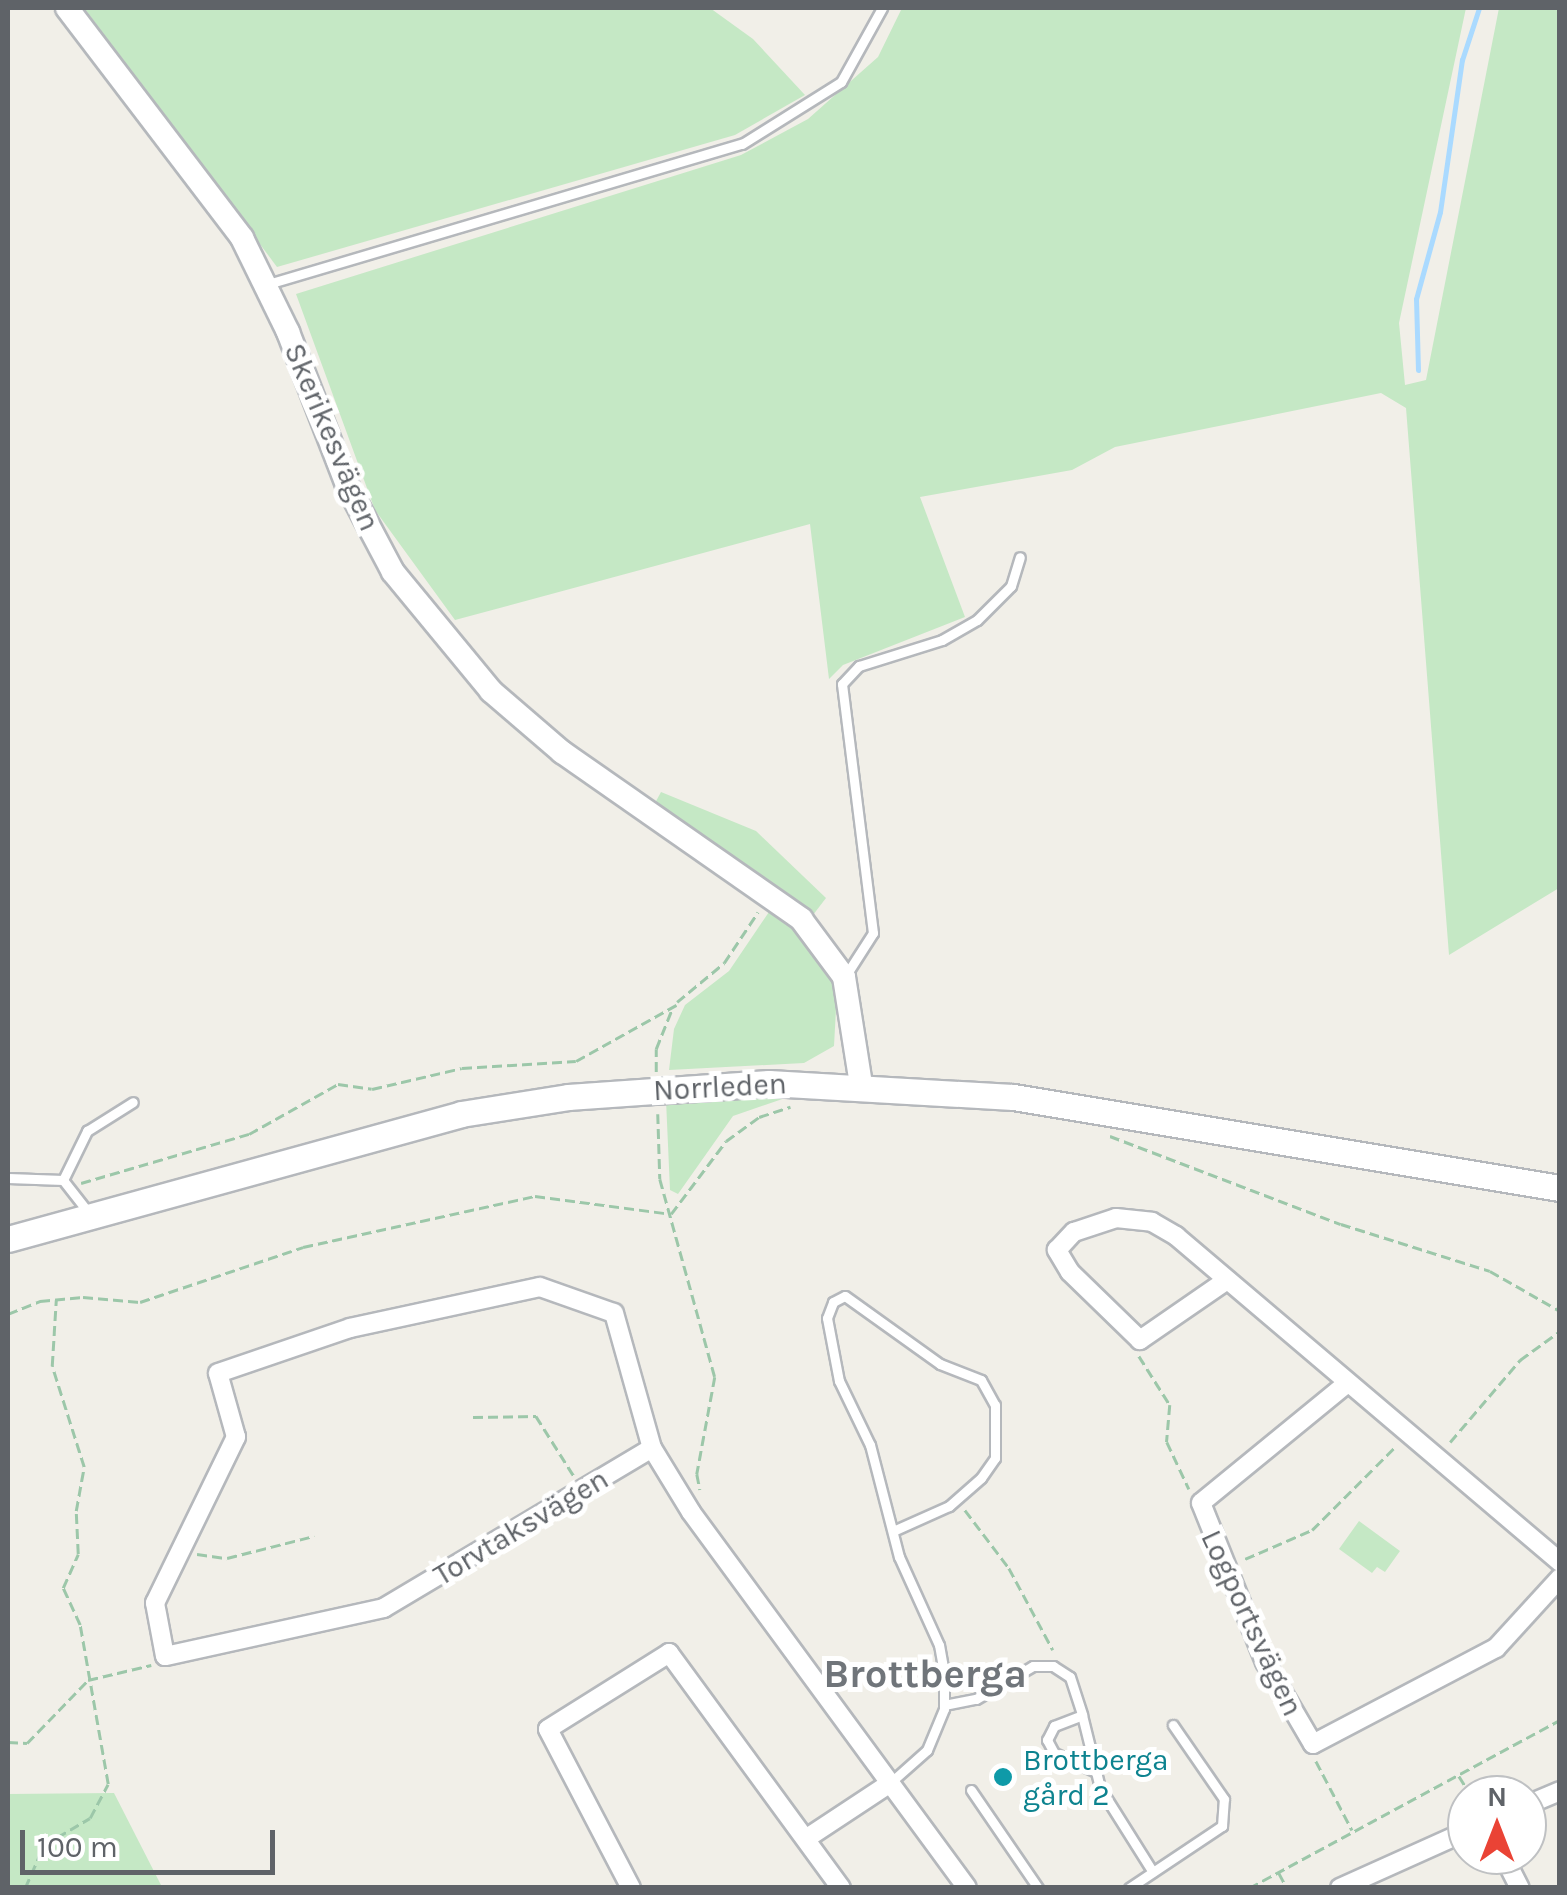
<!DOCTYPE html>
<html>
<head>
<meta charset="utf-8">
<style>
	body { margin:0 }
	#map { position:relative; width:1567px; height:1895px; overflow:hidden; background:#f1efe8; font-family:Karla,sans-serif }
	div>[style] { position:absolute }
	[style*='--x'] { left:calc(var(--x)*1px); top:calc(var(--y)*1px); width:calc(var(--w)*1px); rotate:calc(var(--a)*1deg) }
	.green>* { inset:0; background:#c5e8c5 }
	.stream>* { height:5px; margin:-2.5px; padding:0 2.5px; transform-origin:2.5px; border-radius:2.5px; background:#aadaff }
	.path>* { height:2.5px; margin-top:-1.25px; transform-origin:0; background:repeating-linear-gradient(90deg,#9cc7a9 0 10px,transparent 0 15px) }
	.roads { filter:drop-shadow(2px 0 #b5b8bc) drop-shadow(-2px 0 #b5b8bc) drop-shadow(0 2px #b5b8bc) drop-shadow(0 -2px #b5b8bc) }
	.service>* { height:9px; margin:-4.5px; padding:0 4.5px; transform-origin:4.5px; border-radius:4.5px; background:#fff }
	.minor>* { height:18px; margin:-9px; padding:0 9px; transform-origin:9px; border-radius:9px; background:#fff }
	.tertiary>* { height:22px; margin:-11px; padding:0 11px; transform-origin:11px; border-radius:11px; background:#fff }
	.secondary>* { height:25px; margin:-12.5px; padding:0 12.5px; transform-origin:12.5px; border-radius:12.5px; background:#fff }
	.dots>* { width:28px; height:28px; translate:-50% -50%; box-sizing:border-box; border:5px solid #fff; border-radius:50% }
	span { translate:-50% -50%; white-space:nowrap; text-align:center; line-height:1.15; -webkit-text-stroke:10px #fff; paint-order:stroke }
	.street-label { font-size:30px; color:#5f6368 }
	.culture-label { font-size:30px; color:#0d838f }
	.left { translate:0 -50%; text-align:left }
	.district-label { font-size:40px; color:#70757a; font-weight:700 }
	.frame { position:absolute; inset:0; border:10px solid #5f6368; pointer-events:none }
	.north { position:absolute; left:1447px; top:1775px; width:100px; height:100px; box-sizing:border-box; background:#fff; border:2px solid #bfc1c3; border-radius:50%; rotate:0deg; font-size:28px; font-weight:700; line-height:40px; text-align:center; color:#5f6368 }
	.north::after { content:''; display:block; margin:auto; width:35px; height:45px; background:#ea4335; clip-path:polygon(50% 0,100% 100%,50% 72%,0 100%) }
	.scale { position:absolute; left:20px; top:1830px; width:255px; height:45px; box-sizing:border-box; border:5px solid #5f6368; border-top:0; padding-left:12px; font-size:30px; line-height:35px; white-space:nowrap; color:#5f6368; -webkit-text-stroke:8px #fff; paint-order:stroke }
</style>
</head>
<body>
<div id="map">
	<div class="green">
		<div style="clip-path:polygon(84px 8px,710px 8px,753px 39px,805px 95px,735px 135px,277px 267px)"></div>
		<div style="clip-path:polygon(902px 8px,1466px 8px,1399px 323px,1405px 385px,1426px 380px,1499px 8px,1559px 8px,1559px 888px,1449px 955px,1406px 408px,1381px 393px,1115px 447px,1072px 470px,920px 497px,965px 617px,843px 665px,829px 679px,810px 524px,455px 620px,375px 510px,296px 294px,741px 155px,808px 119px,878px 57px)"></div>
		<div style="clip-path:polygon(661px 792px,756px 831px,826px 898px,813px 915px,655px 803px)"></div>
		<div style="clip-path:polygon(771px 909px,810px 942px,837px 991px,834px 1046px,804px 1063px,669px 1070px,674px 1029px,685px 1005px,729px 971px)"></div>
		<div style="clip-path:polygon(797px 1094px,733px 1116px,678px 1194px,670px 1190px,666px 1100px)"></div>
		<div style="clip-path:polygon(1359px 1521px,1400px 1551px,1385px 1572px,1377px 1567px,1372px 1573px,1339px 1549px)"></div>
		<div style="clip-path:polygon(114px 1793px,162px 1887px,8px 1887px,8px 1794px)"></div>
	</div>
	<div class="stream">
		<div style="--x:1418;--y:370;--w:71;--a:-91.6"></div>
		<div style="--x:1416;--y:299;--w:90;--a:-74.6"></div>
		<div style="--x:1440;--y:212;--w:154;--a:-81.8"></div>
		<div style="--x:1462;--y:60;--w:55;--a:-71.9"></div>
	</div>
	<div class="path">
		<div style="--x:677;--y:1002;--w:61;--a:-39.7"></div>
		<div style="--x:724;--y:963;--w:61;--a:-56.3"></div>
		<div style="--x:656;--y:1072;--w:23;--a:-90"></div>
		<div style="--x:656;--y:1049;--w:43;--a:-68.2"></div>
		<div style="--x:658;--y:1114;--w:65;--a:88.2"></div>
		<div style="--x:660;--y:1179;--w:205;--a:74.5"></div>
		<div style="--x:715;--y:1377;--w:99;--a:100.5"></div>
		<div style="--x:697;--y:1474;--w:16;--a:79"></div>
		<div style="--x:1110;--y:1136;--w:247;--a:20.9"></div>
		<div style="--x:1341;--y:1224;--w:156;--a:17.5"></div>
		<div style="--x:1490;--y:1271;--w:81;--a:29.7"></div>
		<div style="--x:81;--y:1183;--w:175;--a:-16.3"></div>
		<div style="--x:249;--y:1134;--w:102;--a:-29.3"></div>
		<div style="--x:338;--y:1084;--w:34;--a:8"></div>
		<div style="--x:372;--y:1089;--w:92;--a:-13.1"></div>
		<div style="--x:462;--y:1068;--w:114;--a:-3.5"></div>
		<div style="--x:576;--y:1061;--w:115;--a:-29.2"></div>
		<div style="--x:8;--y:1314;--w:35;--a:-22"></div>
		<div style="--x:40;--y:1301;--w:43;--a:-5.3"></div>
		<div style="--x:83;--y:1297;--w:57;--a:5"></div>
		<div style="--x:140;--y:1302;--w:172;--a:-18.6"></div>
		<div style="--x:303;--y:1247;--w:238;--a:-12.4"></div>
		<div style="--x:535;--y:1196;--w:137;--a:7.5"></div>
		<div style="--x:671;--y:1214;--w:91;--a:-53"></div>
		<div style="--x:726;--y:1141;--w:41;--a:-36"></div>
		<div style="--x:759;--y:1117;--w:33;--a:-18"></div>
		<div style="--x:1139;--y:1356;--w:58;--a:57.7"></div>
		<div style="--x:1170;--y:1405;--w:37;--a:95"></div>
		<div style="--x:1167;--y:1442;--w:52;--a:64.9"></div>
		<div style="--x:473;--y:1417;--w:63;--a:-0.9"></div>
		<div style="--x:536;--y:1416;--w:71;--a:57.7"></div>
		<div style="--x:1450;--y:1442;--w:108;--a:-49.5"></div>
		<div style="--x:1520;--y:1360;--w:49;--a:-35.9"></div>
		<div style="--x:965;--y:1510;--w:73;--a:52.8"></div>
		<div style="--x:1009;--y:1568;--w:93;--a:61.8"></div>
		<div style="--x:197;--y:1554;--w:30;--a:8"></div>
		<div style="--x:227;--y:1558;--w:90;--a:-14.2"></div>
		<div style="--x:1245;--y:1559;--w:73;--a:-23.4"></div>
		<div style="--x:1312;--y:1530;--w:119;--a:-45"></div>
		<div style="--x:8;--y:1742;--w:19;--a:3"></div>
		<div style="--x:27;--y:1743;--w:88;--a:-45.9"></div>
		<div style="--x:88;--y:1680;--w:65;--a:-13.4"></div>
		<div style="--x:1316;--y:1761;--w:78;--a:62.4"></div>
		<div style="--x:1459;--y:1776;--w:22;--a:58"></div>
		<div style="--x:1279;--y:1873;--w:17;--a:62"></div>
		<div style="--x:25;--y:1888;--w:47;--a:-66.2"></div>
		<div style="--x:44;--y:1845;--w:53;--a:-30.4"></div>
		<div style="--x:90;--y:1818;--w:38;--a:-62"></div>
		<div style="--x:108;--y:1784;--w:161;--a:-100"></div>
		<div style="--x:80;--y:1625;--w:41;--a:-114.7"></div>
		<div style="--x:63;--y:1588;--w:37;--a:-66"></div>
		<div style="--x:78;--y:1554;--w:43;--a:-92.7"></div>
		<div style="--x:76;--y:1511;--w:45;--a:-79.7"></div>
		<div style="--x:84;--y:1467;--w:106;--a:-107.6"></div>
		<div style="--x:52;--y:1366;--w:66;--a:-86.5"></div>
		<div style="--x:1249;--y:1888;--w:353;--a:-28.4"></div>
	</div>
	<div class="roads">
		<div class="service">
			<div style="--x:268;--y:284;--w:494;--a:-16.5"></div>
			<div style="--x:742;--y:144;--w:117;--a:-32.1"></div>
			<div style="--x:841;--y:82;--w:85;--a:-61"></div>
			<div style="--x:846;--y:975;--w:50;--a:-57.3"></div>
			<div style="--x:873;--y:933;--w:251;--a:-97.1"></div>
			<div style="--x:842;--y:684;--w:25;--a:-47"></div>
			<div style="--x:859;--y:666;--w:87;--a:-17.4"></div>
			<div style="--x:942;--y:640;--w:40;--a:-29.7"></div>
			<div style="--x:977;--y:620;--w:48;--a:-45"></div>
			<div style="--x:1011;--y:586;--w:30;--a:-73"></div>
			<div style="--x:8;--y:1178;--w:55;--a:2.1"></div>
			<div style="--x:63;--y:1180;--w:41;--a:52"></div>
			<div style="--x:63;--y:1180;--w:55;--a:-63.9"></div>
			<div style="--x:87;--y:1131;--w:54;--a:-32.2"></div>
			<div style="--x:944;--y:1705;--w:33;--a:-11"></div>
			<div style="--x:976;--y:1699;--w:66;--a:-30.1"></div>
			<div style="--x:1033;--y:1666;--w:20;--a:0"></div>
			<div style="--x:1053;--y:1666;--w:20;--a:33"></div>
			<div style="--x:1070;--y:1677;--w:40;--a:72"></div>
			<div style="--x:1094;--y:1771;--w:44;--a:-155.8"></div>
			<div style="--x:1054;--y:1753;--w:15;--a:-118"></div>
			<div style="--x:1047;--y:1740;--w:16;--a:-63"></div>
			<div style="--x:1054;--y:1726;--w:30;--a:-21"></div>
			<div style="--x:1082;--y:1715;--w:75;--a:76.1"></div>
			<div style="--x:1100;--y:1788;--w:99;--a:57.8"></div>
			<div style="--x:891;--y:1782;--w:48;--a:-41.6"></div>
			<div style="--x:927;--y:1750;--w:44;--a:-67.5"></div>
			<div style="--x:944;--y:1709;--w:36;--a:-90"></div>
			<div style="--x:944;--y:1673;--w:28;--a:-100"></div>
			<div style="--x:939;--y:1645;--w:97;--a:-114.4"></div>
			<div style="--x:899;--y:1557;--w:116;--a:-104.5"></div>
			<div style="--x:870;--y:1445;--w:71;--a:-115.8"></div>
			<div style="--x:839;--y:1381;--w:64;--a:-100.8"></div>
			<div style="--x:827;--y:1318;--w:17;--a:-69"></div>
			<div style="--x:833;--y:1302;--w:13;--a:-27"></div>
			<div style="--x:845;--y:1296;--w:117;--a:35.6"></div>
			<div style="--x:940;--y:1364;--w:44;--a:21.3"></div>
			<div style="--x:981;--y:1380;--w:29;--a:61"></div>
			<div style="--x:995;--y:1405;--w:53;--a:90"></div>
			<div style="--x:995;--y:1458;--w:24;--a:125"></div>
			<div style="--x:981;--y:1478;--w:43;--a:138.8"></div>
			<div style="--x:949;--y:1506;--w:61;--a:155.9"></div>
			<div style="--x:971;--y:1790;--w:119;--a:55.6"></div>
			<div style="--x:1129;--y:1888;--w:112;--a:-33.7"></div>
			<div style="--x:1222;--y:1826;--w:27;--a:-86"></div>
			<div style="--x:1224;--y:1799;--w:90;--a:-124.6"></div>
		</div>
		<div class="minor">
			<div style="--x:1227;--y:1280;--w:106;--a:145.4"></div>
			<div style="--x:1140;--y:1340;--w:98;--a:-135.8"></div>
			<div style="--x:1070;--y:1272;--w:26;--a:-121"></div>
			<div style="--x:1057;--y:1250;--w:25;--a:-47"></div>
			<div style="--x:1074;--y:1232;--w:44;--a:-18.4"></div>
			<div style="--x:1116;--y:1218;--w:36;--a:6"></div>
			<div style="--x:1152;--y:1222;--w:28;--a:30"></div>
			<div style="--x:1176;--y:1236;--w:504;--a:40.33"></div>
			<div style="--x:540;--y:1287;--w:78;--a:19.4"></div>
			<div style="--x:614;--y:1313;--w:140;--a:74.3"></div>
			<div style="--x:652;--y:1448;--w:312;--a:149.2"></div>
			<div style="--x:384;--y:1608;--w:224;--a:167.6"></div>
			<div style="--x:165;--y:1656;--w:54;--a:-100.7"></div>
			<div style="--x:155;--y:1603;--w:185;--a:-64"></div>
			<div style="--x:236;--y:1437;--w:66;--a:-105.7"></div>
			<div style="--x:218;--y:1373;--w:139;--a:-18.8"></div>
			<div style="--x:350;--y:1328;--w:194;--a:-12.2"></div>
			<div style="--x:1345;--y:1385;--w:186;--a:140.7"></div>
			<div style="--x:1201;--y:1503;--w:171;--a:68.1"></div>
			<div style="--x:1265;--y:1662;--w:95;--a:59.7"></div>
			<div style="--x:1313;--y:1744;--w:207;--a:-27.7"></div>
			<div style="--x:1496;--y:1648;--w:95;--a:-47.6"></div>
			<div style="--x:652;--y:1448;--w:75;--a:58.6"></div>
			<div style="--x:691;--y:1512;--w:466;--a:53.7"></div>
			<div style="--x:1527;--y:1805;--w:36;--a:-23"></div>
			<div style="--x:807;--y:1838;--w:98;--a:-33.4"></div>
			<div style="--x:1503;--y:1855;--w:37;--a:63"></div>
			<div style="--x:631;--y:1888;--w:179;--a:-117.6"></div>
			<div style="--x:548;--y:1729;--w:143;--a:-32.1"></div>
			<div style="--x:669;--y:1653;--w:291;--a:53.8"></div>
			<div style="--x:1340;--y:1888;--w:139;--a:-24.2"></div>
		</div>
		<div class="tertiary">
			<div style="--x:67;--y:8;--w:289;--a:52.7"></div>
			<div style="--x:242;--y:238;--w:105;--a:63.9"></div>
			<div style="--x:288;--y:332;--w:164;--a:68.9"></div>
			<div style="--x:347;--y:485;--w:98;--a:62.1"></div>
			<div style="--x:393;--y:572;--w:154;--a:50.5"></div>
			<div style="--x:491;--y:691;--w:94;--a:40.7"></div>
			<div style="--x:562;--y:752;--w:292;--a:34.9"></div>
			<div style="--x:801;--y:919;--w:72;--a:53.4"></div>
			<div style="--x:844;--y:977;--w:108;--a:81"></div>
		</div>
		<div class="secondary">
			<div style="--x:8;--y:1239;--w:470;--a:-15.4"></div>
			<div style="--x:461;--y:1114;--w:108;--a:-9"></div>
			<div style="--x:568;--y:1097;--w:201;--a:-4"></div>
			<div style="--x:769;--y:1083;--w:244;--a:3.3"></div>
			<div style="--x:1013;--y:1097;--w:555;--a:9.45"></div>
		</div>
	</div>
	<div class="dots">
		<div style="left:1003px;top:1777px;background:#0f9aa8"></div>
	</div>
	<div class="street-label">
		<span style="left:332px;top:437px;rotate:67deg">Skerikesvägen</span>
		<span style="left:720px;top:1087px;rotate:-3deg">Norrleden</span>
		<span style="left:521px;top:1527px;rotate:-31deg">Torvtaksvägen</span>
		<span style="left:1252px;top:1623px;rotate:65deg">Logportsvägen</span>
	</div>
	<div class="culture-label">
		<span class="left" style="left:1023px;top:1777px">Brottberga<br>gård 2</span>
	</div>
	<div class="district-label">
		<span style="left:925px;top:1674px">Brottberga</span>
	</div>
	<div class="frame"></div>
	<div class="north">N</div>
	<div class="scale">100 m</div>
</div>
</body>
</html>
